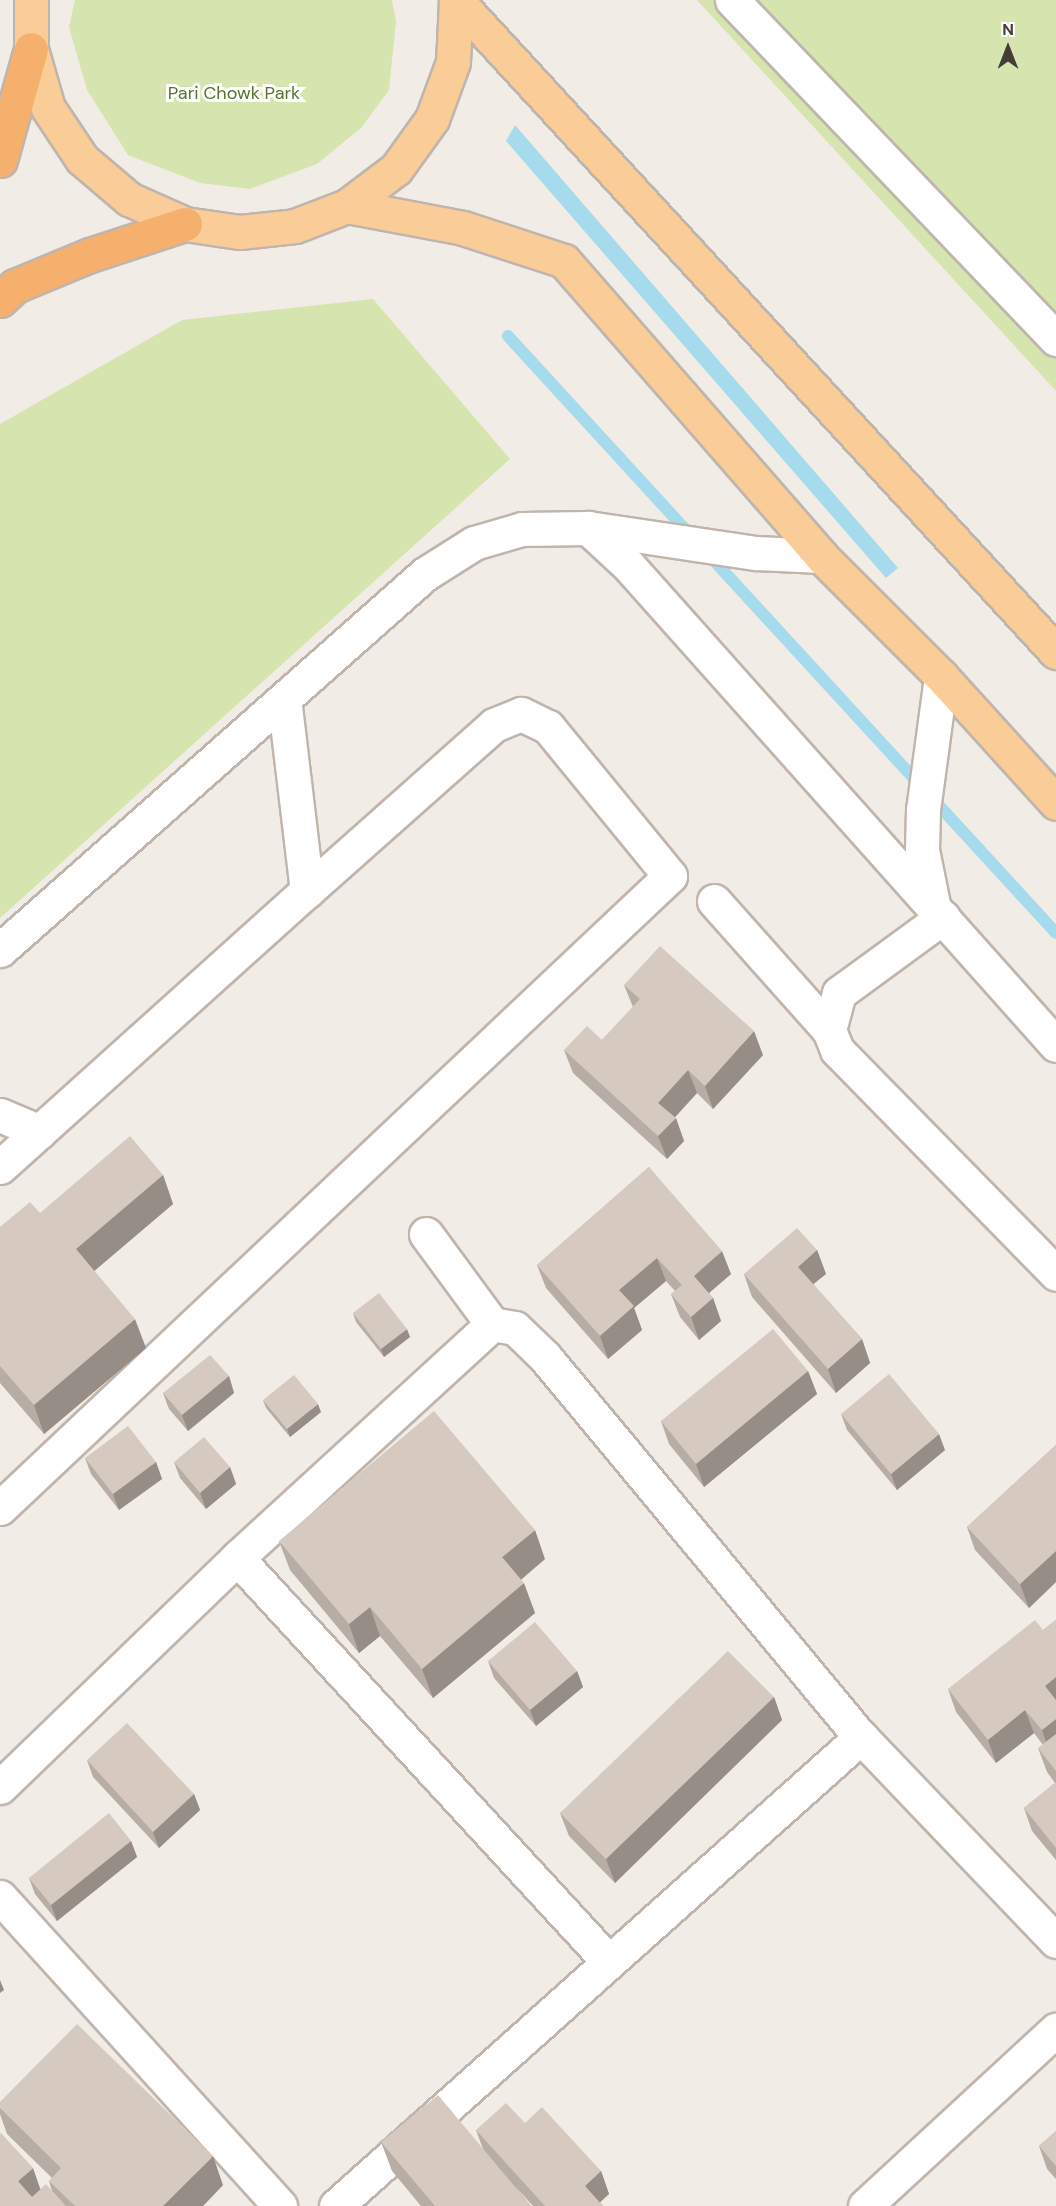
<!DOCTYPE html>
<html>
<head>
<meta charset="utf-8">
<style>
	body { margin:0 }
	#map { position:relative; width:1056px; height:2206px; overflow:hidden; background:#f2ece6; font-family:"DM Sans",sans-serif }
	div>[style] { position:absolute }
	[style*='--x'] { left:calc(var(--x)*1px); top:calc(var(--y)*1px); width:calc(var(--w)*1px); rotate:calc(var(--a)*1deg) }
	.green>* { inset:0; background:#d6e4b0 }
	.water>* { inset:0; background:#a5dbec }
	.stream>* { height:12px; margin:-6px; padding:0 6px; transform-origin:6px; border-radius:6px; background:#a5dbec }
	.roads { filter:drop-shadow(2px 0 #c0b5ac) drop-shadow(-2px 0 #c0b5ac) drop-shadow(0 2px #c0b5ac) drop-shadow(0 -2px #c0b5ac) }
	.minor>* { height:33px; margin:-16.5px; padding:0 16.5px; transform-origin:16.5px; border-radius:16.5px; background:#fff }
	.major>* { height:33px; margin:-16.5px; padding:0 16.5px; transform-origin:16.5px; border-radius:16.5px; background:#f9cc98 }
	.highway>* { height:33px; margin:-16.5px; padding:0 16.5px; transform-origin:16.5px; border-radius:16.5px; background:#f6b06d }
	.wall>* { inset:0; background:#b8ada4 }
	.shaded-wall>* { inset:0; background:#968d86 }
	.building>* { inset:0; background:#d6c9bf }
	span { translate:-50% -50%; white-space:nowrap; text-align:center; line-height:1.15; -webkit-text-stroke:6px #fff; paint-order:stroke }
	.park-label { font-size:18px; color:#53732c }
	.north { position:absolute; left:978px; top:18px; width:60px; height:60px; -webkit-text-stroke:4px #fff; paint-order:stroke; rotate:0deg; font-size:16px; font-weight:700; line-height:24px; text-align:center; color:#443c36 }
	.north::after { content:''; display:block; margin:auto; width:21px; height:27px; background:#443c36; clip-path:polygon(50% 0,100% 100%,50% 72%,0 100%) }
</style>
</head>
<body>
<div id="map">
	<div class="green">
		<div style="clip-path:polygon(75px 0,392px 0,396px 21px,389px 90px,361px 128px,317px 164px,250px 189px,200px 183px,128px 155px,87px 90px,69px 27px)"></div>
		<div style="clip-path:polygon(697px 0,1056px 0,1056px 391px)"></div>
		<div style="clip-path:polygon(373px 299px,510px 459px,0 918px,0 424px,182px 320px)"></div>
	</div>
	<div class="water">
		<div style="clip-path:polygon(515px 125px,898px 568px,886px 578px,506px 141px)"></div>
	</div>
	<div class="stream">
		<div style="--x:508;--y:336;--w:273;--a:47.5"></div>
		<div style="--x:706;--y:552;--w:517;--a:47.43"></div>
	</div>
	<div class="roads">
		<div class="minor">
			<div style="--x:732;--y:0;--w:469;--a:46.3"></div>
			<div style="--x:588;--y:528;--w:54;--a:42.8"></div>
			<div style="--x:628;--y:565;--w:643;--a:48.28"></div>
			<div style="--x:714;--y:901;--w:173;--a:48.3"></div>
			<div style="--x:933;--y:904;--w:55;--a:-101.5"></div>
			<div style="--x:922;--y:850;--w:40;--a:-88.6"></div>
			<div style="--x:923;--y:810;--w:135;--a:-82.3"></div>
			<div style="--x:943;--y:917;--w:129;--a:143.8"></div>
			<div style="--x:839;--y:993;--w:38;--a:105"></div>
			<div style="--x:829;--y:1030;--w:22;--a:68"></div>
			<div style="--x:837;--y:1050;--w:313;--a:45.6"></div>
			<div style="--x:0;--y:950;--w:567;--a:-41.5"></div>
			<div style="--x:425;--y:574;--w:58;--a:-32.3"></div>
			<div style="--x:474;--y:543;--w:50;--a:-16.3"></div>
			<div style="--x:522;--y:529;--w:66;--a:-0.9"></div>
			<div style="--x:588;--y:528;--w:170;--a:8.5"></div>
			<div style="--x:756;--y:553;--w:65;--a:2.6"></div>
			<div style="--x:0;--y:1115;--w:43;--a:23"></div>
			<div style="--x:0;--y:1167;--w:413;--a:-42"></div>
			<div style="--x:307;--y:891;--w:193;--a:-96.8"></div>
			<div style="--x:426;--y:1234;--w:112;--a:53.7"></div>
			<div style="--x:0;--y:1508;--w:921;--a:-43.33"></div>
			<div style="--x:670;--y:876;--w:193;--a:-129.3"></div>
			<div style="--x:548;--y:727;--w:30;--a:-154"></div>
			<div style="--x:521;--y:714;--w:29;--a:158"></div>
			<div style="--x:494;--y:725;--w:250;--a:138.4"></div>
			<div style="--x:237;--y:1558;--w:549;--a:47.36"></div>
			<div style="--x:0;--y:1787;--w:330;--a:-44"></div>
			<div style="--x:237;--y:1558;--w:346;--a:-42.5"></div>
			<div style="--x:492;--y:1324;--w:23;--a:10"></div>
			<div style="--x:515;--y:1328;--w:42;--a:44"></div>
			<div style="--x:545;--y:1357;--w:494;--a:50.3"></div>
			<div style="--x:861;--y:1737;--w:282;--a:46.3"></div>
			<div style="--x:0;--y:1897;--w:417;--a:47.8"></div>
			<div style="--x:336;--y:2206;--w:704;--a:-41.78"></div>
			<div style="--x:865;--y:2206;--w:260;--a:-42.7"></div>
		</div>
		<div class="major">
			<div style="--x:31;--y:0;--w:49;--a:90"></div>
			<div style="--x:31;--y:49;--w:61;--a:73.9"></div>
			<div style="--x:48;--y:108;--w:61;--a:56.3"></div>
			<div style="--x:82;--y:159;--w:62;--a:40.4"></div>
			<div style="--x:129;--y:199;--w:61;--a:24.1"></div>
			<div style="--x:185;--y:224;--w:56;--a:8.3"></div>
			<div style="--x:240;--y:232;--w:55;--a:-6.2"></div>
			<div style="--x:295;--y:226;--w:56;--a:-21"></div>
			<div style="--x:347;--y:206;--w:61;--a:-37.1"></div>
			<div style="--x:396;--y:169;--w:62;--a:-54.2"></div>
			<div style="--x:432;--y:119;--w:61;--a:-69.8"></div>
			<div style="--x:453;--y:62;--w:62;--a:-87.2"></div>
			<div style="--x:456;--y:0;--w:886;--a:47.38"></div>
			<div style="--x:347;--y:206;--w:118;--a:10.7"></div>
			<div style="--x:463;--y:228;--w:106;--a:18.1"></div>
			<div style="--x:564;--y:261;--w:391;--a:48.9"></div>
			<div style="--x:821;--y:556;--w:170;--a:45"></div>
			<div style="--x:941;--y:676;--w:171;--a:47.8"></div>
		</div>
		<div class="highway">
			<div style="--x:0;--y:160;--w:115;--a:-74.4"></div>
			<div style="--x:0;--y:300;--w:21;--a:-43"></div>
			<div style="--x:15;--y:286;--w:81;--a:-22.5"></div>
			<div style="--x:90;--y:255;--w:100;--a:-18.1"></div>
		</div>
	</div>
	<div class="wall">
		<div style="clip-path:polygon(624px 985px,763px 1055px,713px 1109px,697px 1093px,675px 1117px,684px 1141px,667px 1159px,573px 1073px,564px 1050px,602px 1040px,633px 1007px)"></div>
		<div style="clip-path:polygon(649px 1167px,731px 1274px,709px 1293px,713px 1298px,721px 1321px,699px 1340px,680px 1317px,671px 1294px,675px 1291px,666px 1281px,634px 1308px,642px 1330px,608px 1359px,546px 1288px,537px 1265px)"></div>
		<div style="clip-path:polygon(163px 1175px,173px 1204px,94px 1271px,146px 1348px,44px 1434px,0 1383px,0 1227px,40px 1213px)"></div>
		<div style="clip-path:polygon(817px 1250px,826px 1274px,813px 1284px,862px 1339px,870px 1363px,836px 1393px,752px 1297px,744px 1274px)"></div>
		<div style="clip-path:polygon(353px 1313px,410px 1337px,384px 1357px,356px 1322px)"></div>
		<div style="clip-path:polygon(808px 1371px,817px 1394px,704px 1487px,669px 1444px,661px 1421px)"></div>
		<div style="clip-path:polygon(229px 1376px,234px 1393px,188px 1431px,169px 1409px,163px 1393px)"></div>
		<div style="clip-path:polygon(263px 1400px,321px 1412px,290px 1437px,266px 1408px)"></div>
		<div style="clip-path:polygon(841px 1414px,945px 1450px,897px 1490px,847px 1430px)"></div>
		<div style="clip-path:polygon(1056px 1445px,1056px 1582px,1029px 1608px,975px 1550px,967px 1527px)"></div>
		<div style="clip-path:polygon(85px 1458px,156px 1462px,162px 1479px,119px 1510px,91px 1474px)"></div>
		<div style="clip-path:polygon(174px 1462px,230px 1467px,236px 1484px,206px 1509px,180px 1478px)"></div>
		<div style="clip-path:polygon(279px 1541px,545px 1559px,521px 1580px,535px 1613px,433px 1698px,380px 1636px,359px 1653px,290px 1570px)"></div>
		<div style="clip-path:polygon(1056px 1620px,1056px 1860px,1032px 1831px,1024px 1808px,1055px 1783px,1047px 1772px,1038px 1748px,1043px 1745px,1034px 1733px,996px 1763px,956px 1712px,948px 1689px,1043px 1630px)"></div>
		<div style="clip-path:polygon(488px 1661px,577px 1671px,583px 1687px,536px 1726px,494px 1678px)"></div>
		<div style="clip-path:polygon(774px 1697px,782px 1720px,615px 1883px,569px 1836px,560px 1813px)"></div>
		<div style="clip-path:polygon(87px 1760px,194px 1794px,200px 1810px,159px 1848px,93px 1777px)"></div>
		<div style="clip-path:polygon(131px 1841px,137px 1857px,57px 1921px,35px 1894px,29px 1878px)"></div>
		<div style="clip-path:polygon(0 2102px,223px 2185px,203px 2206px,0 2206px,40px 2189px,52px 2191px,49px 2181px,52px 2178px,7px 2134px,0 2114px)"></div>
		<div style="clip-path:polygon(525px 2123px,601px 2171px,609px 2194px,600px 2202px,603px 2206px,533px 2206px,515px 2186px,531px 2206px,421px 2206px,392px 2171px,381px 2142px,483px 2149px,476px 2130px)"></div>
		<div style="clip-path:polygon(1056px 2131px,1056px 2179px,1047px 2169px,1039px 2146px)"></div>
	</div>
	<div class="shaded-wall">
		<div style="clip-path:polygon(754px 1031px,763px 1055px,713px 1109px,705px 1086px)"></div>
		<div style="clip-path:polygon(688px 1070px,697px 1093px,667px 1126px,658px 1103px)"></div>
		<div style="clip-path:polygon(676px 1118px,684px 1141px,667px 1159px,658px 1136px)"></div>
		<div style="clip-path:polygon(163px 1175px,173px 1204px,86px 1278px,76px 1249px)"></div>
		<div style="clip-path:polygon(817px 1250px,826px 1274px,806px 1290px,798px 1267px)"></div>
		<div style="clip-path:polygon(722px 1251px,731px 1274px,702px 1299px,694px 1276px)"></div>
		<div style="clip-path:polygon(657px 1258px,666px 1281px,634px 1308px,642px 1330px,608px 1359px,600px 1336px,619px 1290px)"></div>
		<div style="clip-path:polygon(713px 1298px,721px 1321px,699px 1340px,691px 1317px)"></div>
		<div style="clip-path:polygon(135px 1319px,146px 1348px,44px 1434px,34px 1405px)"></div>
		<div style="clip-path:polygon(407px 1329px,410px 1337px,384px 1357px,381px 1349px)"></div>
		<div style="clip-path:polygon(862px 1339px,870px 1363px,836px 1393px,828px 1369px)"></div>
		<div style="clip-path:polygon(808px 1371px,817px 1394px,704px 1487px,696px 1464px)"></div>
		<div style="clip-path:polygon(229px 1376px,234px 1393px,188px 1431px,182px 1415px)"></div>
		<div style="clip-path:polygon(318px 1404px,321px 1412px,290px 1437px,287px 1429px)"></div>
		<div style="clip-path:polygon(939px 1434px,945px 1450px,897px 1490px,891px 1474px)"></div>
		<div style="clip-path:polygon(156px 1462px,162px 1479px,119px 1510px,113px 1494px)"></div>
		<div style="clip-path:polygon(230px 1467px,236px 1484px,206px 1509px,200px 1493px)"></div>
		<div style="clip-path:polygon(535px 1530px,545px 1559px,513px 1586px,502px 1557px)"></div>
		<div style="clip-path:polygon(1056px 1551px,1056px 1582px,1029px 1608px,1020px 1584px)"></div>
		<div style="clip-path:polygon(524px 1583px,535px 1613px,433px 1698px,422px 1669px)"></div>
		<div style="clip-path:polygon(370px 1607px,380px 1636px,359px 1653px,349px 1624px)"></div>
		<div style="clip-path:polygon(577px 1671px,583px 1687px,536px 1726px,530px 1710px)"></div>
		<div style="clip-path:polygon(1056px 1677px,1056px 1706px,1045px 1686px)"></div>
		<div style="clip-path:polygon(774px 1697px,782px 1720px,615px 1883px,606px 1859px)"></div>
		<div style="clip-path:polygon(1025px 1710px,1034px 1733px,996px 1763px,988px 1740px)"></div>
		<div style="clip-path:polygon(1056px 1719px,1056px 1749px,1050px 1754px,1042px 1730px)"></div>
		<div style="clip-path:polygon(194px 1794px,200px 1810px,159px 1848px,153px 1832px)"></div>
		<div style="clip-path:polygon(131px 1841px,137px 1857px,57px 1921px,51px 1905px)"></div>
		<div style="clip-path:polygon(0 1980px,4px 1990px,0 1993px)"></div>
		<div style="clip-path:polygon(213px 2156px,223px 2185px,203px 2206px,163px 2206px)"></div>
		<div style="clip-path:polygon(33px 2168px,41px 2191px,26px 2204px,18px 2181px)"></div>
		<div style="clip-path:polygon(601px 2171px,609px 2194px,596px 2206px,585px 2186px)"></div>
	</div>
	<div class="building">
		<div style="clip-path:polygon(660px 946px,754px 1031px,705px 1086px,688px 1070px,658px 1103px,676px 1118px,658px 1136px,564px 1050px,587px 1026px,602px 1040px,640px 999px,624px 985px)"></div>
		<div style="clip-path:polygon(130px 1136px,163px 1175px,76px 1249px,135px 1319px,34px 1405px,0 1366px,0 1227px,30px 1202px,40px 1213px)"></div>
		<div style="clip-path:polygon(649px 1167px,722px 1251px,694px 1276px,713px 1298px,691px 1317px,671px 1294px,682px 1285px,657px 1258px,619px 1290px,634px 1306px,600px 1336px,537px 1265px)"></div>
		<div style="clip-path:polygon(797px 1228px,817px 1250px,798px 1267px,862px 1339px,828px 1369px,744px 1274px)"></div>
		<div style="clip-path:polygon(379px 1293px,407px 1329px,381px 1349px,353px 1313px)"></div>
		<div style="clip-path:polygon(773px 1329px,808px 1371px,696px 1464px,661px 1421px)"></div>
		<div style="clip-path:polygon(210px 1355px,229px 1376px,182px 1415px,163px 1393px)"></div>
		<div style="clip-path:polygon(889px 1374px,939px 1434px,891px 1474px,841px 1414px)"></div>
		<div style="clip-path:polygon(294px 1375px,318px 1404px,287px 1429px,263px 1400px)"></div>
		<div style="clip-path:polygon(434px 1411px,535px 1530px,502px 1557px,524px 1583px,422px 1669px,370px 1607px,349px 1624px,279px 1541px)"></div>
		<div style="clip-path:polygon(128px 1426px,156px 1462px,113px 1494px,85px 1458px)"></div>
		<div style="clip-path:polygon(204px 1437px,230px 1467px,200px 1493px,174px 1462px)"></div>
		<div style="clip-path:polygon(1056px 1445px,1056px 1551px,1020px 1584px,967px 1527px)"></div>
		<div style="clip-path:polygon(1035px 1620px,1043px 1630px,1056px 1620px,1056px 1677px,1045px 1686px,1056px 1700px,1056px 1719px,1042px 1730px,1025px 1710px,988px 1740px,948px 1689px)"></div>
		<div style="clip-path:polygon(535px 1622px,577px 1671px,530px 1710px,488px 1661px)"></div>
		<div style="clip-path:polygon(728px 1651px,774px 1697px,606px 1859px,560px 1813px)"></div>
		<div style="clip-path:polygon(127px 1723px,194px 1794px,153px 1832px,87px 1760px)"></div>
		<div style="clip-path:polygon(1056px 1734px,1056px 1771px,1038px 1748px)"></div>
		<div style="clip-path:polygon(1056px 1782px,1056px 1848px,1024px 1808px)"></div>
		<div style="clip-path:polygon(109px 1813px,131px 1841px,51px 1905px,29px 1878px)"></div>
		<div style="clip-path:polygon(77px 2024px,213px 2156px,163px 2206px,75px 2206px,49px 2181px,61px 2168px,0 2108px,0 2102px)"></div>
		<div style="clip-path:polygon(438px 2095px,531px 2206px,435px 2206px,381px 2142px)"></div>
		<div style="clip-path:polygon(506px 2103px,525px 2123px,542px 2107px,601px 2171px,585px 2186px,603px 2206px,545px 2206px,476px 2130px)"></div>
		<div style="clip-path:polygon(1056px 2131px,1056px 2166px,1039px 2146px)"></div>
		<div style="clip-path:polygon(1px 2133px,33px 2168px,18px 2181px,32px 2197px,46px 2184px,66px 2206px,0 2206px,0 2134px)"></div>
	</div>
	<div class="park-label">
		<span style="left:234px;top:93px">Pari Chowk Park</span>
	</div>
	<div class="north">N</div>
</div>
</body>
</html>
